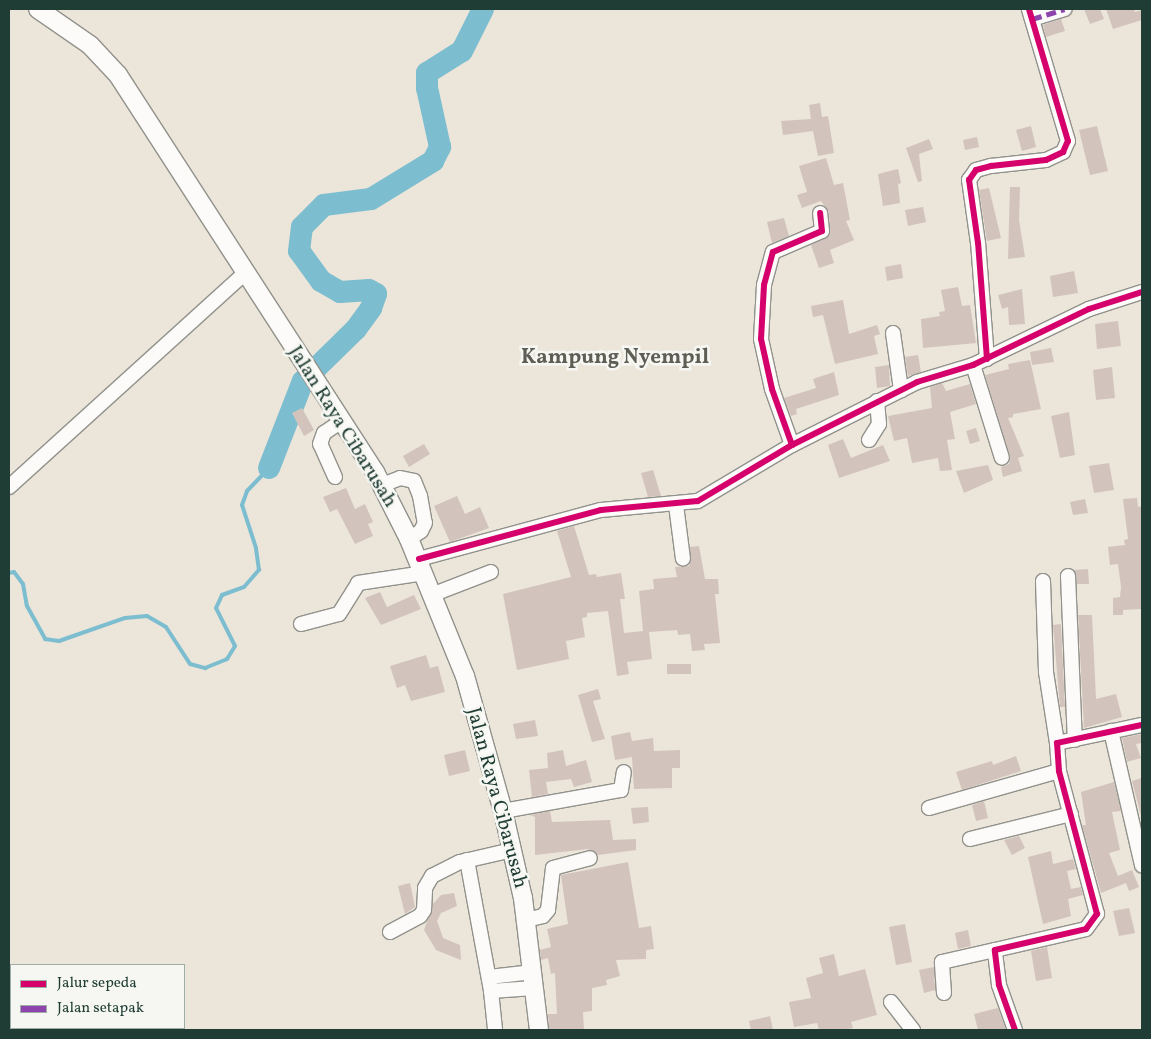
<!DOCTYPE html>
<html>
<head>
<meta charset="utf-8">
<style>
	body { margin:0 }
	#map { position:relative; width:1151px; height:1039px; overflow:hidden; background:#ece5da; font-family:Vollkorn,serif }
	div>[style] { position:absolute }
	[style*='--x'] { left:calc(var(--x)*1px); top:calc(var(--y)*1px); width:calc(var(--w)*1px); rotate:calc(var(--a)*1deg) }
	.stream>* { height:4px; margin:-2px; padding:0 2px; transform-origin:2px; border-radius:2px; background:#7cbed0 }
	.river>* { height:22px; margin:-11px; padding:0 11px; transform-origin:11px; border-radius:11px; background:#7cbed0 }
	.building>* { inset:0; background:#d2c4bd }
	.path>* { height:2.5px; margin-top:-1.25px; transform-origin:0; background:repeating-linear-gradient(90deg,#bdbfbc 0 1px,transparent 0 5px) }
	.roads { filter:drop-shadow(1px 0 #91928b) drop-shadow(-1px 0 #91928b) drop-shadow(0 1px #91928b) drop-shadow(0 -1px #91928b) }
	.minor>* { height:14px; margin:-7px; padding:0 7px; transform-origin:7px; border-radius:7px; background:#fcfbf9 }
	.major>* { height:18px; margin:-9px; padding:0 9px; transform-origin:9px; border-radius:9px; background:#fcfbf9 }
	.quiet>* { height:5px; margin-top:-2.5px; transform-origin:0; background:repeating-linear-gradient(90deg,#8e44ad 0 10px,transparent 0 15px) }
	.cycleway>* { height:6px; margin:-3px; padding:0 3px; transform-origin:3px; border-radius:3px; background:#d6006c }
	span { translate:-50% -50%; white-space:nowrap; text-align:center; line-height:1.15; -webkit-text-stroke:5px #f6f6f2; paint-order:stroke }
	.street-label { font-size:20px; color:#1f3d34 }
	.neighbourhood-label { font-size:21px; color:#5e5e54; font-weight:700 }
	.frame { position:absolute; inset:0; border:10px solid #1f3d34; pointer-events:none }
	.legend { position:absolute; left:10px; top:964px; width:175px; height:65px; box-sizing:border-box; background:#f6f6f2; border:1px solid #a0aca6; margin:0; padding:6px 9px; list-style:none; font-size:15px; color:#1f3d34 }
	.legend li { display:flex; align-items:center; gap:10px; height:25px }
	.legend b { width:25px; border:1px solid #a0aca6 }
</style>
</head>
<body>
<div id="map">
	<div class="stream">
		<div style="--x:9;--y:573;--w:5;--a:-11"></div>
		<div style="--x:14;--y:572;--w:15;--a:53"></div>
		<div style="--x:23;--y:584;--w:22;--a:80"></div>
		<div style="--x:27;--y:606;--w:38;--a:61"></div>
		<div style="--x:45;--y:639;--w:14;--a:8"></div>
		<div style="--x:59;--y:641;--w:70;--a:-19.2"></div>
		<div style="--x:125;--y:618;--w:22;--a:-5"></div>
		<div style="--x:147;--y:616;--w:22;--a:30"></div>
		<div style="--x:166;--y:627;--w:44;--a:57"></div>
		<div style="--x:190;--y:664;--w:16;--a:15"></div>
		<div style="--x:205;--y:668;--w:24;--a:-22"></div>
		<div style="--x:227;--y:659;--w:15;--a:-58"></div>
		<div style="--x:235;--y:646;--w:42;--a:-116.6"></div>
		<div style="--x:216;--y:608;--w:14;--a:-65"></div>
		<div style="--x:222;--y:595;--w:23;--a:-20"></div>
		<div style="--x:244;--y:587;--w:23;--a:-49"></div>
		<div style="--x:259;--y:570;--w:22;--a:-98"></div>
		<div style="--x:256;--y:548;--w:45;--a:-108"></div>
		<div style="--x:242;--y:505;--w:15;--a:-70"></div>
		<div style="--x:247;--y:491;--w:32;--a:-46"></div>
	</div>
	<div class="river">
		<div style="--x:269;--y:468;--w:93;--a:-68.7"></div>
		<div style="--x:303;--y:381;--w:74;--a:-44.5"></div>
		<div style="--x:356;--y:329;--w:26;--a:-54"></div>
		<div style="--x:371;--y:308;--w:15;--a:-70"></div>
		<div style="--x:376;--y:294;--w:8;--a:-150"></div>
		<div style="--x:369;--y:290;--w:29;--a:176"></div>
		<div style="--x:340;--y:292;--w:22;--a:-150"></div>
		<div style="--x:321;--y:281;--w:37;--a:-126"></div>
		<div style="--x:299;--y:251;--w:24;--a:-83"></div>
		<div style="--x:302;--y:227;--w:31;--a:-45"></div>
		<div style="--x:324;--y:205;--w:47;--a:-7.3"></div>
		<div style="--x:371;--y:199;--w:73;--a:-31.5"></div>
		<div style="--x:433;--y:161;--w:16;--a:-63"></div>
		<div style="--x:440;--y:147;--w:60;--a:-102.4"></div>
		<div style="--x:427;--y:88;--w:15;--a:-90"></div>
		<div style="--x:427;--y:73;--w:41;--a:-32.2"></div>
		<div style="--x:462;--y:51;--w:47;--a:-63.4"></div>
	</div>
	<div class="building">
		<div style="clip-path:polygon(1084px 9px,1100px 9px,1104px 19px,1090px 24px)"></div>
		<div style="clip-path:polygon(1106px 9px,1134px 9px,1135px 12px,1142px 10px,1142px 20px,1113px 29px)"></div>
		<div style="clip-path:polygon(1061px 19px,1065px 31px,1046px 37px,1043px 25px)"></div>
		<div style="clip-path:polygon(820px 103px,822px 117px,828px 116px,834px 153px,818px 156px,813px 131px,783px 135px,781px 121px,811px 119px,809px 105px)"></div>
		<div style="clip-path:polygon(1031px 126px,1036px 147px,1022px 151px,1016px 130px)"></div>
		<div style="clip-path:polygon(1097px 126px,1108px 171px,1090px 175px,1079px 130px)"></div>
		<div style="clip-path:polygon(977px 137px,979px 147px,965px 150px,963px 140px)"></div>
		<div style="clip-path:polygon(929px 139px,933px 149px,919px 154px,922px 181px,918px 182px,906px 148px)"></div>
		<div style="clip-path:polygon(826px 158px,834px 185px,843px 183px,850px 220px,846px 221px,854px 240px,830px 250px,834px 263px,819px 268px,811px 245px,830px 235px,829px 212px,821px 201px,802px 208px,797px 195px,807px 192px,799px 166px)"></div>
		<div style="clip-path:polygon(898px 169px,901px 183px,898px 184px,900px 203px,883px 206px,878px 174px)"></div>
		<div style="clip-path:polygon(1010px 187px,1020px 187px,1019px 220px,1025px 257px,1008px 259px)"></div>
		<div style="clip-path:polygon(989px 188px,1001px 238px,987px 241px,979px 190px)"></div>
		<div style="clip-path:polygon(923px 207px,926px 222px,908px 226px,905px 210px)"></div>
		<div style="clip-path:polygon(784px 218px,789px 236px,772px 243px,767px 222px)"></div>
		<div style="clip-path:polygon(901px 264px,903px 278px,887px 281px,885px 267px)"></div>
		<div style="clip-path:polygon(1074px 271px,1078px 293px,1053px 297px,1050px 276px)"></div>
		<div style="clip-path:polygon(958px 287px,962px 306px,970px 305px,976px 343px,923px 348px,921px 319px,940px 316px,939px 312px,945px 311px,941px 290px)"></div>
		<div style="clip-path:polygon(1022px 289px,1025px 324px,1009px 325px,1008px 307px,1002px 309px,998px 295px)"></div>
		<div style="clip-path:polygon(843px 300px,849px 334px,877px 325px,880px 334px,874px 336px,878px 354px,835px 364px,823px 315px,813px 317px,811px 306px)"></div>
		<div style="clip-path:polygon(1118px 321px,1121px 346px,1097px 349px,1095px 324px)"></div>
		<div style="clip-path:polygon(1051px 348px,1054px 362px,1032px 365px,1030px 352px)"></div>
		<div style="clip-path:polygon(918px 355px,921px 372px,908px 376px,905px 357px)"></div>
		<div style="clip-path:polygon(1030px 360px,1041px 409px,1013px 414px,1013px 417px,1008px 418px,1024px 456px,1018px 458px,1022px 471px,1003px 477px,1001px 467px,1009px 464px,1010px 456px,985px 375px,1009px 369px,1008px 364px)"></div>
		<div style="clip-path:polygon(889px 365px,890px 386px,877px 388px,875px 367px)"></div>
		<div style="clip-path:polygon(1112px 367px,1115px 398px,1096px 400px,1093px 370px)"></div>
		<div style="clip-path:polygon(834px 372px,839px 395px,796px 409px,797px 414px,791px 416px,784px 398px,816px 388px,813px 379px)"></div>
		<div style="clip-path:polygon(942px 383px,946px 391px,970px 384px,976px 404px,950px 412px,955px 439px,947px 440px,952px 470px,940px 471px,938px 458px,912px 463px,907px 438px,894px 441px,888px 416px,932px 408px,930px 387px)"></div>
		<div style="clip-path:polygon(302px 408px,314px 430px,304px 436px,292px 413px)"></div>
		<div style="clip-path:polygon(1069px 412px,1075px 455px,1060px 458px,1051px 416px)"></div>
		<div style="clip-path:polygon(976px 428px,980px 441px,970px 444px,966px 431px)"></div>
		<div style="clip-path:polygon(843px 439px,851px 458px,883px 445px,890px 461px,839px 478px,828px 445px)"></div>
		<div style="clip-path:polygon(424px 444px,430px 454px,409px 467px,403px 456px)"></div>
		<div style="clip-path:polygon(1109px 463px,1114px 490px,1094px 493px,1089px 466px)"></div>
		<div style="clip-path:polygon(988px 465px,993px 480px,964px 493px,956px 471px)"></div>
		<div style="clip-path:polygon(653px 470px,661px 496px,648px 497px,641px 473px)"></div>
		<div style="clip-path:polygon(346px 488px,355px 509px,365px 504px,373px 522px,368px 524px,373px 536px,355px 544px,337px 509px,330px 512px,323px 497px)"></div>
		<div style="clip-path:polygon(457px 496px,465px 514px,480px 507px,489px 528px,450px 542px,434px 506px)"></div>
		<div style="clip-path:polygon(1137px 498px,1138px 507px,1142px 506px,1142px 609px,1123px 610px,1123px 615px,1113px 615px,1113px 598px,1120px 597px,1121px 587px,1118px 564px,1110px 565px,1108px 547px,1125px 545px,1124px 540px,1128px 539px,1123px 499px)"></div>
		<div style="clip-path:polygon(1085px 499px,1088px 513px,1073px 515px,1070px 502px)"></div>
		<div style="clip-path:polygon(574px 526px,589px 575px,596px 574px,597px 577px,621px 573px,625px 599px,620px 599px,624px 633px,643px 631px,639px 591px,654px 589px,653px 579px,677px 577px,675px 567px,689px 566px,690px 547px,699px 546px,705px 579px,718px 579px,719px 594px,715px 594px,720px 643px,704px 644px,705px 650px,692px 651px,690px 634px,678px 635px,677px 630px,649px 632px,652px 659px,627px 662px,629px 674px,617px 676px,608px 611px,587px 613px,587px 617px,582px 618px,585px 637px,566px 641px,569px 659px,517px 670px,503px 594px,571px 577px,557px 531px)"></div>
		<div style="clip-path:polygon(1088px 569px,1089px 584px,1077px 584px,1074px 570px)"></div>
		<div style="clip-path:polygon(380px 592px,387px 607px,414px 595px,421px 609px,381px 625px,365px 598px)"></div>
		<div style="clip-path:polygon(1078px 615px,1092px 615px,1096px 699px,1116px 694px,1122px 717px,1084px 728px)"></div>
		<div style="clip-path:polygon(1061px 624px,1065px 707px,1060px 707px,1053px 625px)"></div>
		<div style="clip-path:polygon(426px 655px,430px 668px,438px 666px,445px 692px,411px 701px,405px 685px,397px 688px,390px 666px)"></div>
		<div style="clip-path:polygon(667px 664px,691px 664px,691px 674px,667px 674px)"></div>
		<div style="clip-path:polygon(598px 689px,601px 699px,593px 701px,605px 739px,592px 742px,578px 695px)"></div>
		<div style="clip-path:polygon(535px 720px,538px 736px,516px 739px,513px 724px)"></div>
		<div style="clip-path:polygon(630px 732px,632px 741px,653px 738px,654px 751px,680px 750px,680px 768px,672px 768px,672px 788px,634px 789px,632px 757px,615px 760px,611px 736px)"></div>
		<div style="clip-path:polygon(1142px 734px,1142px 743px,1136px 744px,1141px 758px,1127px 762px,1122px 738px)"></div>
		<div style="clip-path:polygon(465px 750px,470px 771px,449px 776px,444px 755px)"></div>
		<div style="clip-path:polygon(563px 750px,566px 766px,586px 760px,592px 782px,574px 787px,571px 779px,546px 782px,548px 794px,532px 797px,529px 770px,548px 768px,547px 753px)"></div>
		<div style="clip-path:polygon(1016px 756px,1021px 771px,962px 790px,956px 772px,992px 761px,993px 765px)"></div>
		<div style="clip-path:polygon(1142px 778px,1142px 816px,1141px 816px,1132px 781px)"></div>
		<div style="clip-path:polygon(1114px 782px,1121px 811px,1112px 812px,1120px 850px,1109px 853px,1118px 876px,1132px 870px,1139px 887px,1129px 891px,1126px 883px,1101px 893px,1082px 825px,1086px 825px,1081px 792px)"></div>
		<div style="clip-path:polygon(984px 801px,988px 818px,976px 821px,972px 805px)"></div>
		<div style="clip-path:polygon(648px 807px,649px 822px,633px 824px,631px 808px)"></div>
		<div style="clip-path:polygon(550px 811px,552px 822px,610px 820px,613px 840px,636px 839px,636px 850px,598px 855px,588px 849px,535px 855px,535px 817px,530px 815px)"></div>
		<div style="clip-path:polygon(1019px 836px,1025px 848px,1012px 855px,1004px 840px)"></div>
		<div style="clip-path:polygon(1051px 851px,1053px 864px,1073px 859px,1076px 869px,1067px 871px,1071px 889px,1081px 887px,1083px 895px,1068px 899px,1071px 916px,1043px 924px,1028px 857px)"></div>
		<div style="clip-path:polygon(628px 862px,639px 928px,651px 926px,654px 949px,646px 950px,646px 959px,616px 960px,620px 976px,606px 980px,607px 985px,592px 988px,592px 1011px,583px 1012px,584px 1030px,549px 1030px,548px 1014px,557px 1014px,555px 973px,551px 974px,548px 958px,541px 960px,540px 950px,551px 947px,547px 929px,568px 924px,561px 875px)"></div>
		<div style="clip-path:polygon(410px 883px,415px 907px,405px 914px,398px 886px)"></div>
		<div style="clip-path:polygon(454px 893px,457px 906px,441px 913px,437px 921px,443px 938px,460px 945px,461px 960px,436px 950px,424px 930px,433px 904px,441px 895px)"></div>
		<div style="clip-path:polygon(1129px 908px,1135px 933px,1119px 936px,1113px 911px)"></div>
		<div style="clip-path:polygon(905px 924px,912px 962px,896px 965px,889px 927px)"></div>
		<div style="clip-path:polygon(968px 930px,971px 946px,958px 949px,955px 933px)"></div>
		<div style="clip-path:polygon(1047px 947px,1052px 978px,1036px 981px,1031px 951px)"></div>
		<div style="clip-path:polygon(834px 954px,839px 976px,865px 969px,877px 1015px,851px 1022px,853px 1028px,844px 1030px,819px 1030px,817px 1023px,794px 1027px,789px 1002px,811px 998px,806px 978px,823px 973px,819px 958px)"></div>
		<div style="clip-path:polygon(934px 967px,935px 990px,924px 993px,919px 970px)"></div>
		<div style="clip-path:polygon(998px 1008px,1006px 1030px,978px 1030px,974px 1014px)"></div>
		<div style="clip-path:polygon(770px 1016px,773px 1030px,751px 1030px,749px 1021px)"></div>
	</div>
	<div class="path">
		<div style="--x:1136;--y:9;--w:1;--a:0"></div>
	</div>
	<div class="roads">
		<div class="minor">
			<div style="--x:1032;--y:19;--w:34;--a:-17"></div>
			<div style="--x:893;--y:333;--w:58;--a:82"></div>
			<div style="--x:987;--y:359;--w:116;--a:-94.4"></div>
			<div style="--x:978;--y:243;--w:64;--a:-98.1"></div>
			<div style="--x:969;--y:180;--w:12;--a:-55"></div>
			<div style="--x:976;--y:170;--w:16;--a:-15"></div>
			<div style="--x:991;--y:166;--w:55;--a:-6.2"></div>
			<div style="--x:1046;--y:160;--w:19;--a:-25"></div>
			<div style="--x:1063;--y:152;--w:12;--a:-66"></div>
			<div style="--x:1068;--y:141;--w:138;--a:-106.5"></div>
			<div style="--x:973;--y:365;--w:97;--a:72.7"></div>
			<div style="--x:869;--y:440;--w:19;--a:-58"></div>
			<div style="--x:879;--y:424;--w:23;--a:-95"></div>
			<div style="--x:792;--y:445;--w:59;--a:-109.7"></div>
			<div style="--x:772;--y:389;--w:51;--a:-102.4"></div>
			<div style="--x:761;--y:339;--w:54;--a:-86.8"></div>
			<div style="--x:764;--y:285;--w:34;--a:-75"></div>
			<div style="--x:773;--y:252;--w:53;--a:-23.2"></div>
			<div style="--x:822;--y:231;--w:18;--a:-96"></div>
			<div style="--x:335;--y:477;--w:36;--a:-114"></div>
			<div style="--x:320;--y:444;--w:12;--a:-70"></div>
			<div style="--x:324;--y:433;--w:22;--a:-34"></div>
			<div style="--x:382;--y:485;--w:19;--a:-21"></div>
			<div style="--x:400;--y:478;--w:14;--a:12"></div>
			<div style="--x:414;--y:481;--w:16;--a:68"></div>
			<div style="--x:420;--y:496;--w:27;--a:80"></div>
			<div style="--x:425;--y:523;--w:9;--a:117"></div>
			<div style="--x:421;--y:531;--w:14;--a:146"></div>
			<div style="--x:9;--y:487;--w:320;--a:-42.2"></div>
			<div style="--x:676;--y:505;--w:54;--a:82.6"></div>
			<div style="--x:419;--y:559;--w:188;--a:-15.1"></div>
			<div style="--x:601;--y:510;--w:97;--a:-5.3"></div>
			<div style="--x:698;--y:501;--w:109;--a:-30.8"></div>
			<div style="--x:792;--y:445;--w:140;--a:-26.7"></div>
			<div style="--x:917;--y:382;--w:59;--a:-16.9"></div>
			<div style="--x:973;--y:365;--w:129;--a:-25.8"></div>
			<div style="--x:1089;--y:309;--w:56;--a:-17.8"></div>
			<div style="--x:1068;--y:576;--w:164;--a:87.6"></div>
			<div style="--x:1043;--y:581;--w:91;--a:88.1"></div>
			<div style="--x:1046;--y:672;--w:72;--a:81.2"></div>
			<div style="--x:434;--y:594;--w:61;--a:-21.1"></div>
			<div style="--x:301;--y:624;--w:39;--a:-15"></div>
			<div style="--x:339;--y:614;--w:36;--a:-58"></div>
			<div style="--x:358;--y:583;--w:67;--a:-8.6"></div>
			<div style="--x:1111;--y:731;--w:138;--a:77"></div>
			<div style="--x:929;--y:808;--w:135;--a:-15.9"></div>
			<div style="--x:503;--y:811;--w:120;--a:-10.1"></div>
			<div style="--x:621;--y:790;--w:18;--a:-81"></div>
			<div style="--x:970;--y:839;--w:104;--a:-13.9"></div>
			<div style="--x:467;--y:860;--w:133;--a:79.6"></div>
			<div style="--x:491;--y:991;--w:39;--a:84"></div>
			<div style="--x:526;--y:920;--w:17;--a:-13"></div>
			<div style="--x:543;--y:916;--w:8;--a:-50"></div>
			<div style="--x:548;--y:910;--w:42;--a:-83.2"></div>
			<div style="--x:553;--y:868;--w:38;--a:-15"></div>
			<div style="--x:390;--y:932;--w:34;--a:-28"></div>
			<div style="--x:420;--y:916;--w:7;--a:-56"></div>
			<div style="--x:424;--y:910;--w:22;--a:-87"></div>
			<div style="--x:425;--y:888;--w:14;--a:-60"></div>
			<div style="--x:432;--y:876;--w:31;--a:-27"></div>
			<div style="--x:460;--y:862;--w:53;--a:-13"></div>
			<div style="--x:489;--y:977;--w:44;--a:-6.5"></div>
			<div style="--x:491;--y:991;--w:43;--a:-4"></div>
			<div style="--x:944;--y:993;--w:31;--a:-94"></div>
			<div style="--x:942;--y:962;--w:54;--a:-12.8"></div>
			<div style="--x:891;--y:1002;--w:36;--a:52"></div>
			<div style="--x:1015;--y:1030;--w:48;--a:-109.6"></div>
			<div style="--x:999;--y:985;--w:35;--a:-97"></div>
			<div style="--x:995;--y:950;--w:93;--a:-13"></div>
			<div style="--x:1086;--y:929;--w:19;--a:-54"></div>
			<div style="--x:1097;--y:914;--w:148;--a:-104.9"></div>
			<div style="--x:1059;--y:771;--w:28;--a:-94"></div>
			<div style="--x:1057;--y:743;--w:87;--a:-12"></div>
		</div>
		<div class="major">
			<div style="--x:38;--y:9;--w:63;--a:34.7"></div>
			<div style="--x:90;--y:45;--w:41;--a:47"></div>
			<div style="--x:118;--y:75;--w:473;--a:57.1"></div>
			<div style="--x:375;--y:472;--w:75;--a:63.1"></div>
			<div style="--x:409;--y:539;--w:148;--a:67.8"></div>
			<div style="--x:465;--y:676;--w:140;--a:74.3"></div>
			<div style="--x:503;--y:811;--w:89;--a:77.1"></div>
			<div style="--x:523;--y:898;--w:133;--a:83.1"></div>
		</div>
	</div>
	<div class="quiet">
		<div style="--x:1032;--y:19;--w:34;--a:-17"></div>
	</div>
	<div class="cycleway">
		<div style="--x:987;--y:359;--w:116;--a:-94.4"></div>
		<div style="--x:978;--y:243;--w:64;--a:-98.1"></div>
		<div style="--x:969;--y:180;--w:12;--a:-55"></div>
		<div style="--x:976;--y:170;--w:16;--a:-15"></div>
		<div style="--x:991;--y:166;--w:55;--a:-6.2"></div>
		<div style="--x:1046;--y:160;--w:19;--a:-25"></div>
		<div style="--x:1063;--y:152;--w:12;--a:-66"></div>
		<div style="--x:1068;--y:141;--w:138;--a:-106.5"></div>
		<div style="--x:792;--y:445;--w:59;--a:-109.7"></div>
		<div style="--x:772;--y:389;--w:51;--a:-102.4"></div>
		<div style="--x:761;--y:339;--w:54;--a:-86.8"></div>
		<div style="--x:764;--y:285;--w:34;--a:-75"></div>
		<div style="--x:773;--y:252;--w:53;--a:-23.2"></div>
		<div style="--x:822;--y:231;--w:18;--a:-96"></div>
		<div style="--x:419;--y:559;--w:188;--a:-15.1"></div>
		<div style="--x:601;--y:510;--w:97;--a:-5.3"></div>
		<div style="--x:698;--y:501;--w:109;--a:-30.8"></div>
		<div style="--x:792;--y:445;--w:140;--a:-26.7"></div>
		<div style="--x:917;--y:382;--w:59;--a:-16.9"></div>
		<div style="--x:973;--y:365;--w:129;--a:-25.8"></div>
		<div style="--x:1089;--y:309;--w:56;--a:-17.8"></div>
		<div style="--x:1015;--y:1030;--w:48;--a:-109.6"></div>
		<div style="--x:999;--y:985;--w:35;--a:-97"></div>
		<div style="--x:995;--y:950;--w:93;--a:-13"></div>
		<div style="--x:1086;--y:929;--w:19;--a:-54"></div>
		<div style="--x:1097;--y:914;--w:148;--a:-104.9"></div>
		<div style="--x:1059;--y:771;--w:28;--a:-94"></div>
		<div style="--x:1057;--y:743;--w:87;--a:-12"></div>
	</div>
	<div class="street-label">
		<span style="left:342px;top:427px;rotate:58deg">Jalan Raya Cibarusah</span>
		<span style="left:496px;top:798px;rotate:75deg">Jalan Raya Cibarusah</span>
	</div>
	<div class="neighbourhood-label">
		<span style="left:615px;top:358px">Kampung Nyempil</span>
	</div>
	<div class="frame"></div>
	<ul class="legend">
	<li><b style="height:6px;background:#d6006c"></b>Jalur sepeda</li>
	<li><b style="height:6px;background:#8e44ad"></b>Jalan setapak</li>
	</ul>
</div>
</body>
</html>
